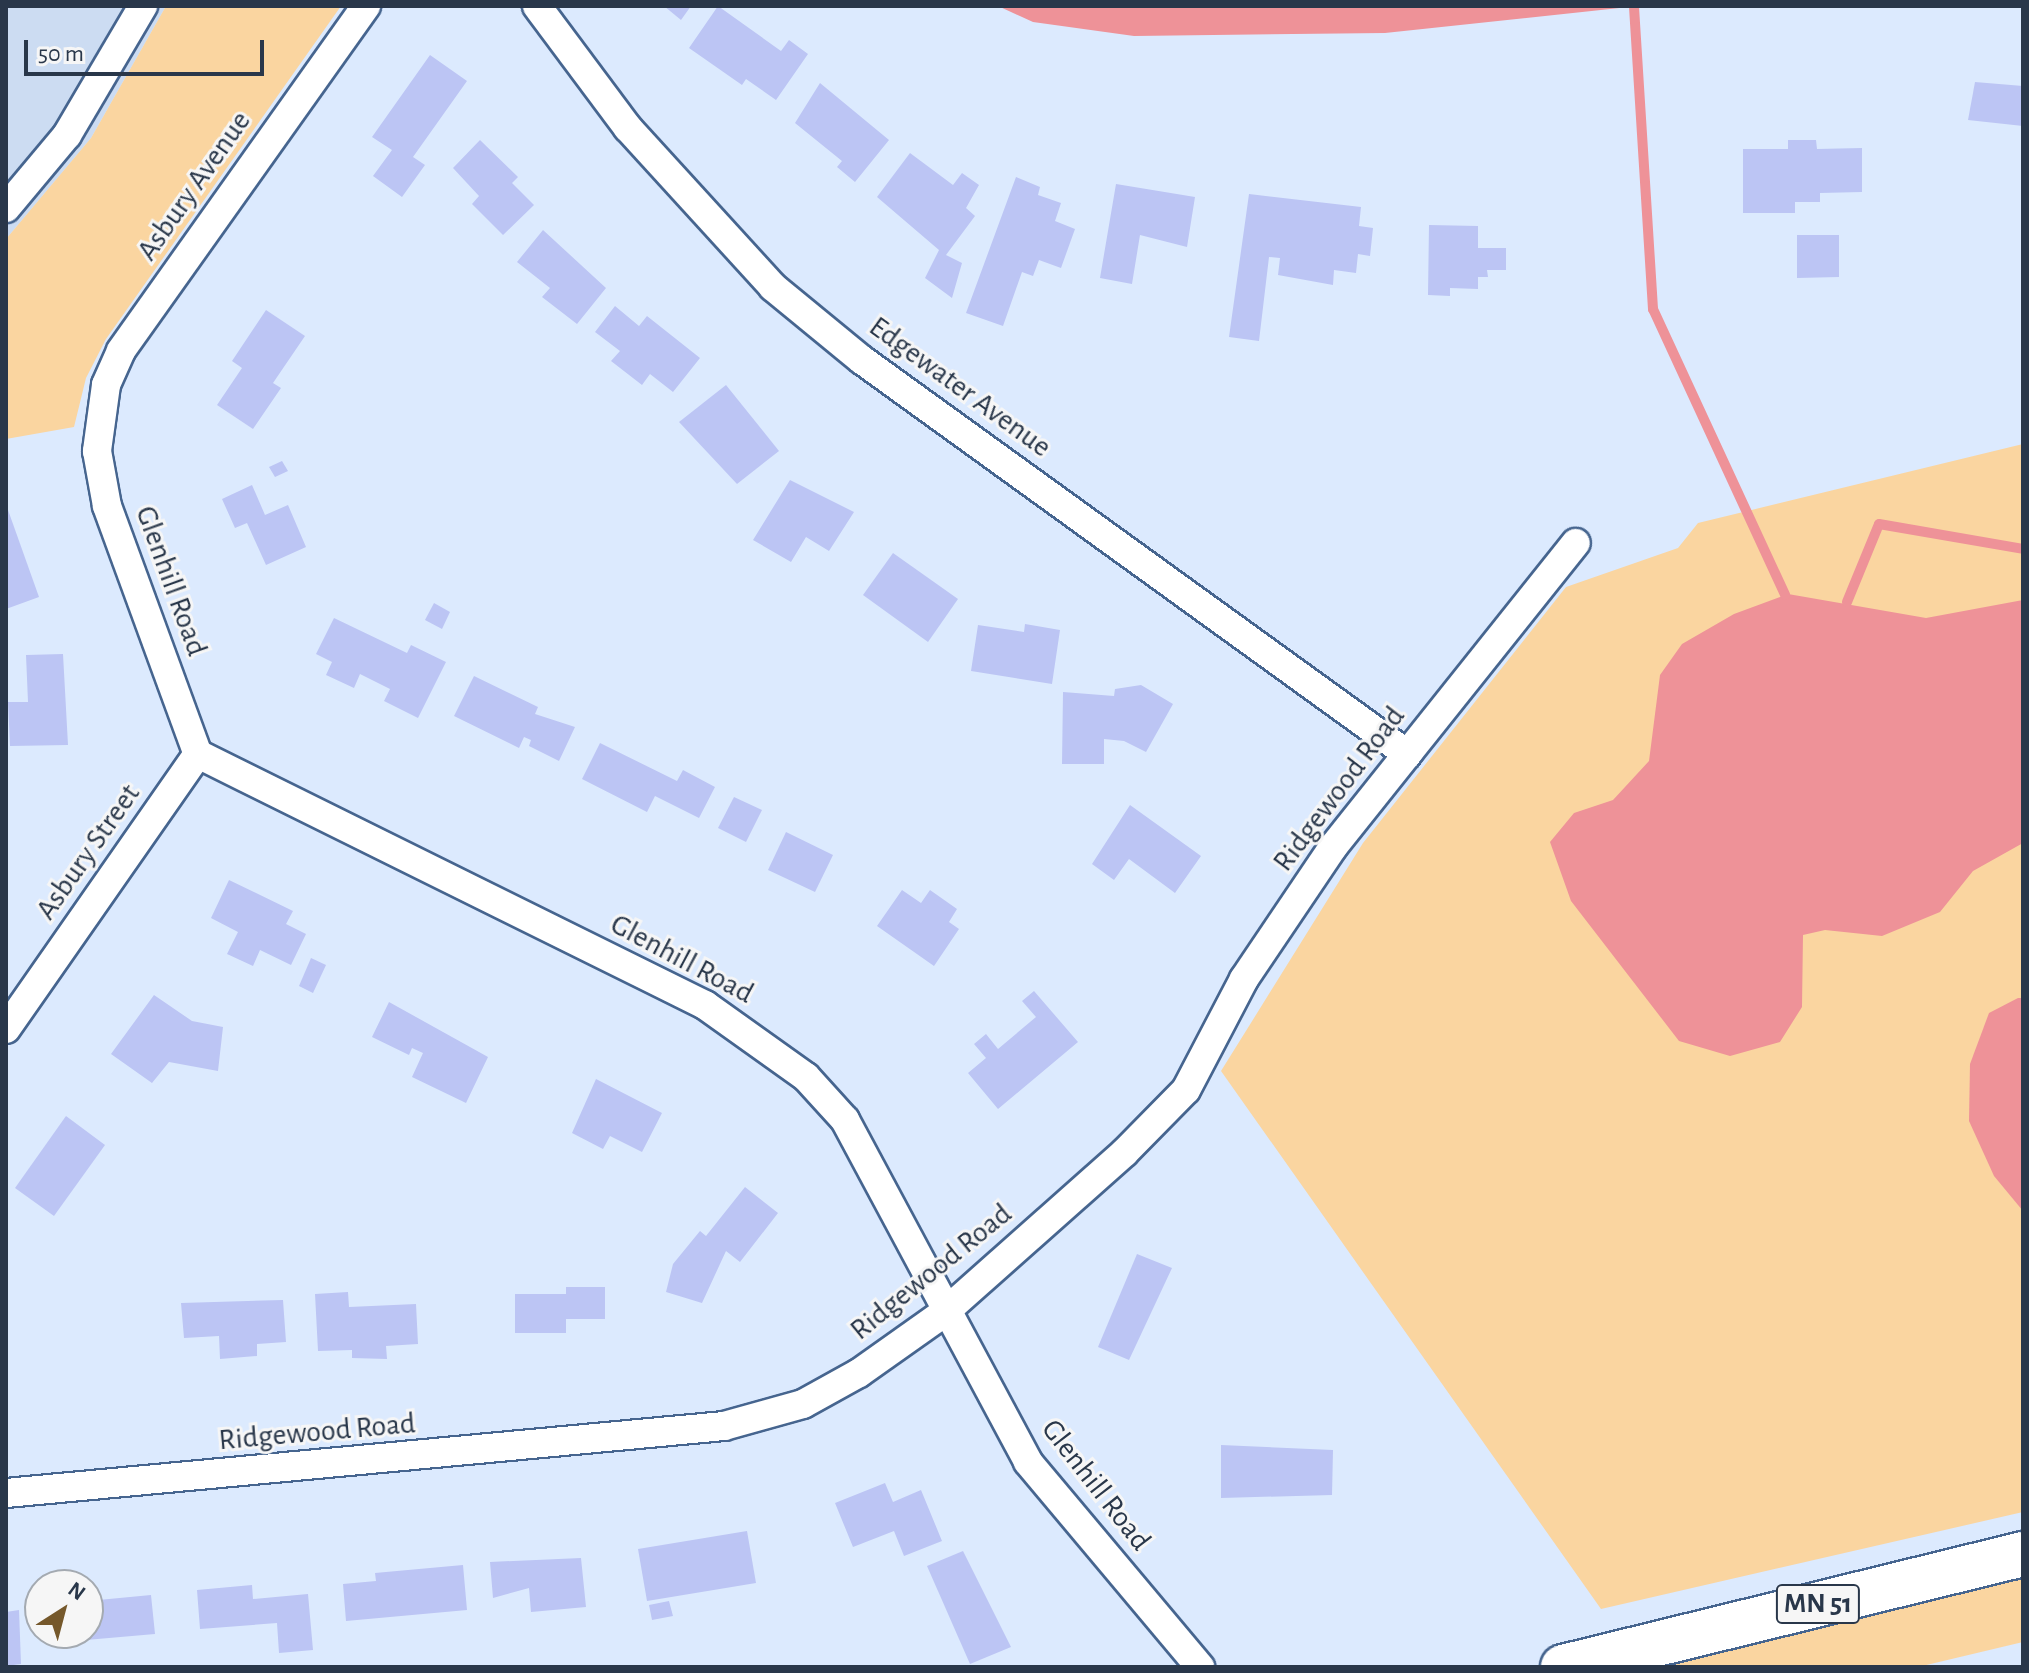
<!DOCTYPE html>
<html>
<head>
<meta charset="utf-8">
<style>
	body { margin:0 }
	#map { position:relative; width:2029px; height:1673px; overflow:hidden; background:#dceafe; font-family:"Alegreya Sans",sans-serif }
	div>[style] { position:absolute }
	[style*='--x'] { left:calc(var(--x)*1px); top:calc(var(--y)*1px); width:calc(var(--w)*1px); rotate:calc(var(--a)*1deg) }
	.built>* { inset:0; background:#ccdcf2 }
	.green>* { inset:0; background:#fad5a0 }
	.water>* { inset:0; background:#ee9298 }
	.stream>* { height:10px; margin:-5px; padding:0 5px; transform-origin:5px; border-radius:5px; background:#ee9298 }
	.building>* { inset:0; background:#bcc5f4 }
	.roads { filter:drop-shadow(2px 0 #46658f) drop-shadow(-2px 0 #46658f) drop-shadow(0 2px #46658f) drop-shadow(0 -2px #46658f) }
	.street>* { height:28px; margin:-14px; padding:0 14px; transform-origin:14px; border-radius:14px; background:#fff }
	.highway>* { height:44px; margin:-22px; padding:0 22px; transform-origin:22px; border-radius:22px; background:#fff }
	span { translate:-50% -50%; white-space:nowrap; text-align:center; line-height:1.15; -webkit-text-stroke:6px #f6f6f6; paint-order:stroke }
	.shield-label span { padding:2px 6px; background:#f6f6f6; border:2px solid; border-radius:6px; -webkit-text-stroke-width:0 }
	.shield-label { font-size:28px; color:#29374a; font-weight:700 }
	.street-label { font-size:30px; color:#29374a }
	.frame { position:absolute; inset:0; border:8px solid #29374a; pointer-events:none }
	.north { position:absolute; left:24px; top:1569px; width:80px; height:80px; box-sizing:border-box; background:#f6f6f6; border:2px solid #a4aab1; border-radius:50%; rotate:36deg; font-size:22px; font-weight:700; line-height:32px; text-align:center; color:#29374a }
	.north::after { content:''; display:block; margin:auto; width:28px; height:36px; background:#75582b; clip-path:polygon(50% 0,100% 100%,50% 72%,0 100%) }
	.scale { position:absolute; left:24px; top:40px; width:240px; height:36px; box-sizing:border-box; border:4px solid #29374a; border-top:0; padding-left:10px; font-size:24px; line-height:28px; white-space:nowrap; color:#29374a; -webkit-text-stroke:6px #f6f6f6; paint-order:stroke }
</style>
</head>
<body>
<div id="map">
	<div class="built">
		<div style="clip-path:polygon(6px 6px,166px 6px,91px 138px,6px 239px)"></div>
	</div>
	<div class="green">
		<div style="clip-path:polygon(166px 6px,341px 6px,106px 339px,86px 378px,74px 427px,6px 439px,6px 239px,91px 138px)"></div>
		<div style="clip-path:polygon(2023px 444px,2023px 1512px,1601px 1609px,1221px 1071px,1363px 843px,1566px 587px,1678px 548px,1698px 523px)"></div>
		<div style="clip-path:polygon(2023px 1577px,2023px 1642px,1918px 1667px,1665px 1667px)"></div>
	</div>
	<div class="water">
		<div style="clip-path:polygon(998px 6px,1638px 6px,1385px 33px,1134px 36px,1033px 22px)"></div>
		<div style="clip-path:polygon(1788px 594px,1926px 618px,2023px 600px,2023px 843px,1973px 871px,1940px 912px,1882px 936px,1825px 930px,1803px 935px,1802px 1007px,1780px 1042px,1730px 1056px,1679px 1041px,1571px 901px,1550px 842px,1574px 813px,1613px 800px,1649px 761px,1660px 675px,1682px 644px,1734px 614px)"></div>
		<div style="clip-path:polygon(2018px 998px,2023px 998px,2023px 1211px,1994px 1176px,1969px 1121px,1970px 1064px,1989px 1013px)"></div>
	</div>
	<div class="stream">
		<div style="--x:1634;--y:7;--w:303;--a:86.4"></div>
		<div style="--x:1653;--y:309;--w:315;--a:65.2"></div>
		<div style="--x:1847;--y:602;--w:84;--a:-67.7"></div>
		<div style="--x:1879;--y:524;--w:146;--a:9.8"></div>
	</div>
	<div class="building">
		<div style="clip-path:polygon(664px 6px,691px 6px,681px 20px)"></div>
		<div style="clip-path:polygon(718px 6px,781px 51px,789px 40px,808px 54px,776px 100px,746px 79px,742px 85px,689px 48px)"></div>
		<div style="clip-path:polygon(430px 55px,467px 81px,413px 157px,425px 165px,402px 197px,373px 176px,392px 150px,372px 137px)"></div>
		<div style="clip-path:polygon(1975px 82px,2023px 86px,2023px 126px,1968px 120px)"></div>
		<div style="clip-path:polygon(820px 83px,889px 140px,855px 182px,837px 167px,842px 161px,795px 123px)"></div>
		<div style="clip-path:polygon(480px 140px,518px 177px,512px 183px,534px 205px,503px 235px,472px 204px,479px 196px,453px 168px)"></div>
		<div style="clip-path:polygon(1788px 140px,1816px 140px,1817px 149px,1862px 148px,1862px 192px,1820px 193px,1820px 202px,1795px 202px,1795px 213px,1743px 213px,1743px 149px,1788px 149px)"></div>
		<div style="clip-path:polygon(910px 153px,953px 185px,962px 173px,979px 185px,966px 208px,975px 216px,946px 255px,962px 263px,952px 298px,925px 278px,939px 250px,877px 197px)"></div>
		<div style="clip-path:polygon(1016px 177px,1040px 187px,1038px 195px,1061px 203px,1055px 221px,1075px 229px,1061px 268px,1039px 260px,1033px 276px,1022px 272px,1003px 326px,966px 313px)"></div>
		<div style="clip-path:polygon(1116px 184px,1195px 197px,1187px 247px,1140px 235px,1132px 284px,1100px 278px)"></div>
		<div style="clip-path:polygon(1249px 194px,1361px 207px,1359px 226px,1373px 228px,1370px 256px,1358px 254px,1356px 273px,1334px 270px,1333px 285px,1278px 275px,1280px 258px,1269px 257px,1259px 341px,1229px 337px)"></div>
		<div style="clip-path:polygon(1429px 225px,1478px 226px,1478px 248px,1506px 248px,1506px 270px,1487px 270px,1488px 277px,1478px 277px,1478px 289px,1450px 288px,1450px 296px,1428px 295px)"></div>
		<div style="clip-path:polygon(543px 230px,606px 288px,577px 324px,542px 297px,550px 288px,517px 262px)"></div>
		<div style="clip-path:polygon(1797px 235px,1839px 235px,1839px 277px,1797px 278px)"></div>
		<div style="clip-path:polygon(615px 306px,639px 326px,647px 316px,700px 358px,673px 392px,650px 374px,642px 385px,611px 361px,620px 351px,595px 332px)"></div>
		<div style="clip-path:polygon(266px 310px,305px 336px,273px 383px,281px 388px,253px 429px,217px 405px,242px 368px,232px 361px)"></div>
		<div style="clip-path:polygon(726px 385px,779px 451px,737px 484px,679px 422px)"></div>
		<div style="clip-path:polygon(282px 461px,288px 471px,275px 477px,269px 467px)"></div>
		<div style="clip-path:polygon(790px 480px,854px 512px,829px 551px,806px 537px,791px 562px,753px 540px)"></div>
		<div style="clip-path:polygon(252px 485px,265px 515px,288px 505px,306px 547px,266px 565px,247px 523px,235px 528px,222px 499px)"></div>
		<div style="clip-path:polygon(8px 510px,39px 597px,6px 609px,6px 511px)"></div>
		<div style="clip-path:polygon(893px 553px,958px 599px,928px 642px,863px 595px)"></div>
		<div style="clip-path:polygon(434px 603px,450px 612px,442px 629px,425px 620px)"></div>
		<div style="clip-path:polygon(334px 618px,407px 653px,411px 645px,446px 662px,418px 718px,384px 701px,390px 689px,360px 674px,354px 688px,326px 675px,332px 662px,316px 654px)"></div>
		<div style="clip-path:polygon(1025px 624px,1060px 630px,1052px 684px,971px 671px,978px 625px,1024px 632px)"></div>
		<div style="clip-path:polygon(63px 654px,68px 745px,10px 746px,8px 702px,28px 702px,26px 655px)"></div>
		<div style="clip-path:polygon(474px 676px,538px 707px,535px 714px,575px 727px,559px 761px,529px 746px,531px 740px,524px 737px,519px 748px,454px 716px)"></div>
		<div style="clip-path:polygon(1141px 685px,1173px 704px,1146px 752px,1124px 741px,1104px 739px,1104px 764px,1062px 764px,1063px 692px,1114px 696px,1115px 689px)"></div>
		<div style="clip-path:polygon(600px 743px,677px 781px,683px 770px,715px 787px,699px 818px,655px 796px,647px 812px,582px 779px)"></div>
		<div style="clip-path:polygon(734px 797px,762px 810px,746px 842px,718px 828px)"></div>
		<div style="clip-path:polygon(1130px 805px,1201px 856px,1175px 893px,1129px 859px,1114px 880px,1092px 864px)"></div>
		<div style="clip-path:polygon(786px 832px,833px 855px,815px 892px,768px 870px)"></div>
		<div style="clip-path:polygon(229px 880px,293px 911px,286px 924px,306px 934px,291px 965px,260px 950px,253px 966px,227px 954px,238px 932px,211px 918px)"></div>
		<div style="clip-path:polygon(902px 890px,921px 903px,930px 890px,957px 909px,949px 922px,959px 929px,934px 966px,877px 926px)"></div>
		<div style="clip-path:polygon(311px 958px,326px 965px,313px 993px,299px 986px)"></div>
		<div style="clip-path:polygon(1034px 991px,1078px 1042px,998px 1109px,968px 1073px,986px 1058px,974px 1044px,986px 1034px,998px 1049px,1036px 1017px,1022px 1001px)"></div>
		<div style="clip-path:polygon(154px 995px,192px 1021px,223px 1027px,218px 1071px,169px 1062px,152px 1083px,111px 1054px)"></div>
		<div style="clip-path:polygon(389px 1002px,488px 1057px,466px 1103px,412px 1077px,423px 1053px,412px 1048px,409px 1055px,372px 1037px)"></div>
		<div style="clip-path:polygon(596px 1079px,662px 1113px,642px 1152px,610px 1136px,603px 1149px,572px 1133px)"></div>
		<div style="clip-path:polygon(66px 1116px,105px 1145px,54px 1216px,15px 1188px)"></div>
		<div style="clip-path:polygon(745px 1187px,778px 1213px,740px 1262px,726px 1251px,702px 1303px,666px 1292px,673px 1264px,700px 1231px,706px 1236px)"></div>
		<div style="clip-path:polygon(1137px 1254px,1172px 1268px,1129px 1360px,1098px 1347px)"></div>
		<div style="clip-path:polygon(566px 1287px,605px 1287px,605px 1319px,566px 1319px,566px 1333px,515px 1333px,515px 1294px,566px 1294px)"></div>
		<div style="clip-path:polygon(348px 1292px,349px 1307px,416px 1304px,418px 1344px,386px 1346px,387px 1359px,352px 1358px,352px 1350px,318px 1351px,315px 1294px)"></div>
		<div style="clip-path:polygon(283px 1300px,286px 1342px,257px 1344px,257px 1356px,220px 1359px,219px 1336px,184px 1338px,181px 1303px)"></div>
		<div style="clip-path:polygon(1221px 1445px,1333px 1450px,1332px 1495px,1221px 1498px)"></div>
		<div style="clip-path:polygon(885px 1483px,893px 1502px,921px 1490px,942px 1541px,904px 1556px,894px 1531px,853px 1547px,835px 1503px)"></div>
		<div style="clip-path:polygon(747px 1531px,756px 1583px,647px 1601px,638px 1549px)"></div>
		<div style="clip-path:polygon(963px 1551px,1011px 1647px,970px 1664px,927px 1566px)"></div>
		<div style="clip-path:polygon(581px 1558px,586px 1607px,531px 1612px,529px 1588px,493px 1598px,490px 1562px)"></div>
		<div style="clip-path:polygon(463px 1565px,467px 1610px,346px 1621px,343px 1584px,376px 1581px,375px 1573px)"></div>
		<div style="clip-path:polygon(252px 1585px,253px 1599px,308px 1594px,313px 1650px,279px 1653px,277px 1623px,200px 1629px,197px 1590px)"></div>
		<div style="clip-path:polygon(151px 1595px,155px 1634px,86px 1640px,88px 1601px)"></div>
		<div style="clip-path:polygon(669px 1601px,673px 1616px,652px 1620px,649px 1605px)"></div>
		<div style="clip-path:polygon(19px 1610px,21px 1664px,6px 1666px,6px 1612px)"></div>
	</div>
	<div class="roads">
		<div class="street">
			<div style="--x:366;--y:6;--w:423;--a:125.4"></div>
			<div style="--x:121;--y:351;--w:37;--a:114"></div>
			<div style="--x:106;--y:385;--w:67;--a:97.8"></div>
			<div style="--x:97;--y:451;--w:56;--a:79.7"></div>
			<div style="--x:107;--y:506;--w:264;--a:69.9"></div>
			<div style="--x:198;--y:754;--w:566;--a:26.34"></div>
			<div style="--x:705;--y:1005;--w:124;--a:35.5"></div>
			<div style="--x:806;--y:1077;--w:58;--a:47.8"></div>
			<div style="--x:845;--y:1120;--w:388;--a:61.8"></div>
			<div style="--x:1028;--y:1462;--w:268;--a:50"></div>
			<div style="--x:537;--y:6;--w:152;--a:53.3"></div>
			<div style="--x:628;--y:128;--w:215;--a:47.6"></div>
			<div style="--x:773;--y:287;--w:115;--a:39.4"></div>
			<div style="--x:862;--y:360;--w:673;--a:35.86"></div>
			<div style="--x:6;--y:208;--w:95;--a:-50.1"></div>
			<div style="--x:67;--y:135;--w:150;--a:-59.5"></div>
			<div style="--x:6;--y:1029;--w:335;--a:-55.1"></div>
			<div style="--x:6;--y:1493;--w:721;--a:-5.33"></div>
			<div style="--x:724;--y:1426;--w:82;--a:-15.6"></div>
			<div style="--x:803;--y:1404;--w:64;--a:-29"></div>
			<div style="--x:859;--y:1373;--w:105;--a:-35.3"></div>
			<div style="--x:945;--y:1312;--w:239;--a:-41.6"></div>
			<div style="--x:1124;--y:1153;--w:88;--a:-45.5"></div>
			<div style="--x:1186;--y:1090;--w:125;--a:-62.4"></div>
			<div style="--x:1244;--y:979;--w:159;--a:-56"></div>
			<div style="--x:1333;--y:847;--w:389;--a:-51.4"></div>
		</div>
		<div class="highway">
			<div style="--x:1563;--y:1667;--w:474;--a:-13.8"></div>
		</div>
	</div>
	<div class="shield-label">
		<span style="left:1818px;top:1604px">MN 51</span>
	</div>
	<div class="street-label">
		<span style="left:194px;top:186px;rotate:-55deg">Asbury Avenue</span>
		<span style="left:960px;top:387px;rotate:36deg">Edgewater Avenue</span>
		<span style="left:171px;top:581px;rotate:70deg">Glenhill Road</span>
		<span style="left:1339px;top:789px;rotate:-53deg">Ridgewood Road</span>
		<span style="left:88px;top:852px;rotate:-55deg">Asbury Street</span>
		<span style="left:682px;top:959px;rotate:28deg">Glenhill Road</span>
		<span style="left:931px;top:1272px;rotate:-39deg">Ridgewood Road</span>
		<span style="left:317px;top:1432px;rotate:-5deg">Ridgewood Road</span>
		<span style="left:1096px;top:1485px;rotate:52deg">Glenhill Road</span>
	</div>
	<div class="frame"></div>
	<div class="north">N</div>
	<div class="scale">50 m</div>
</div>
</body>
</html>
